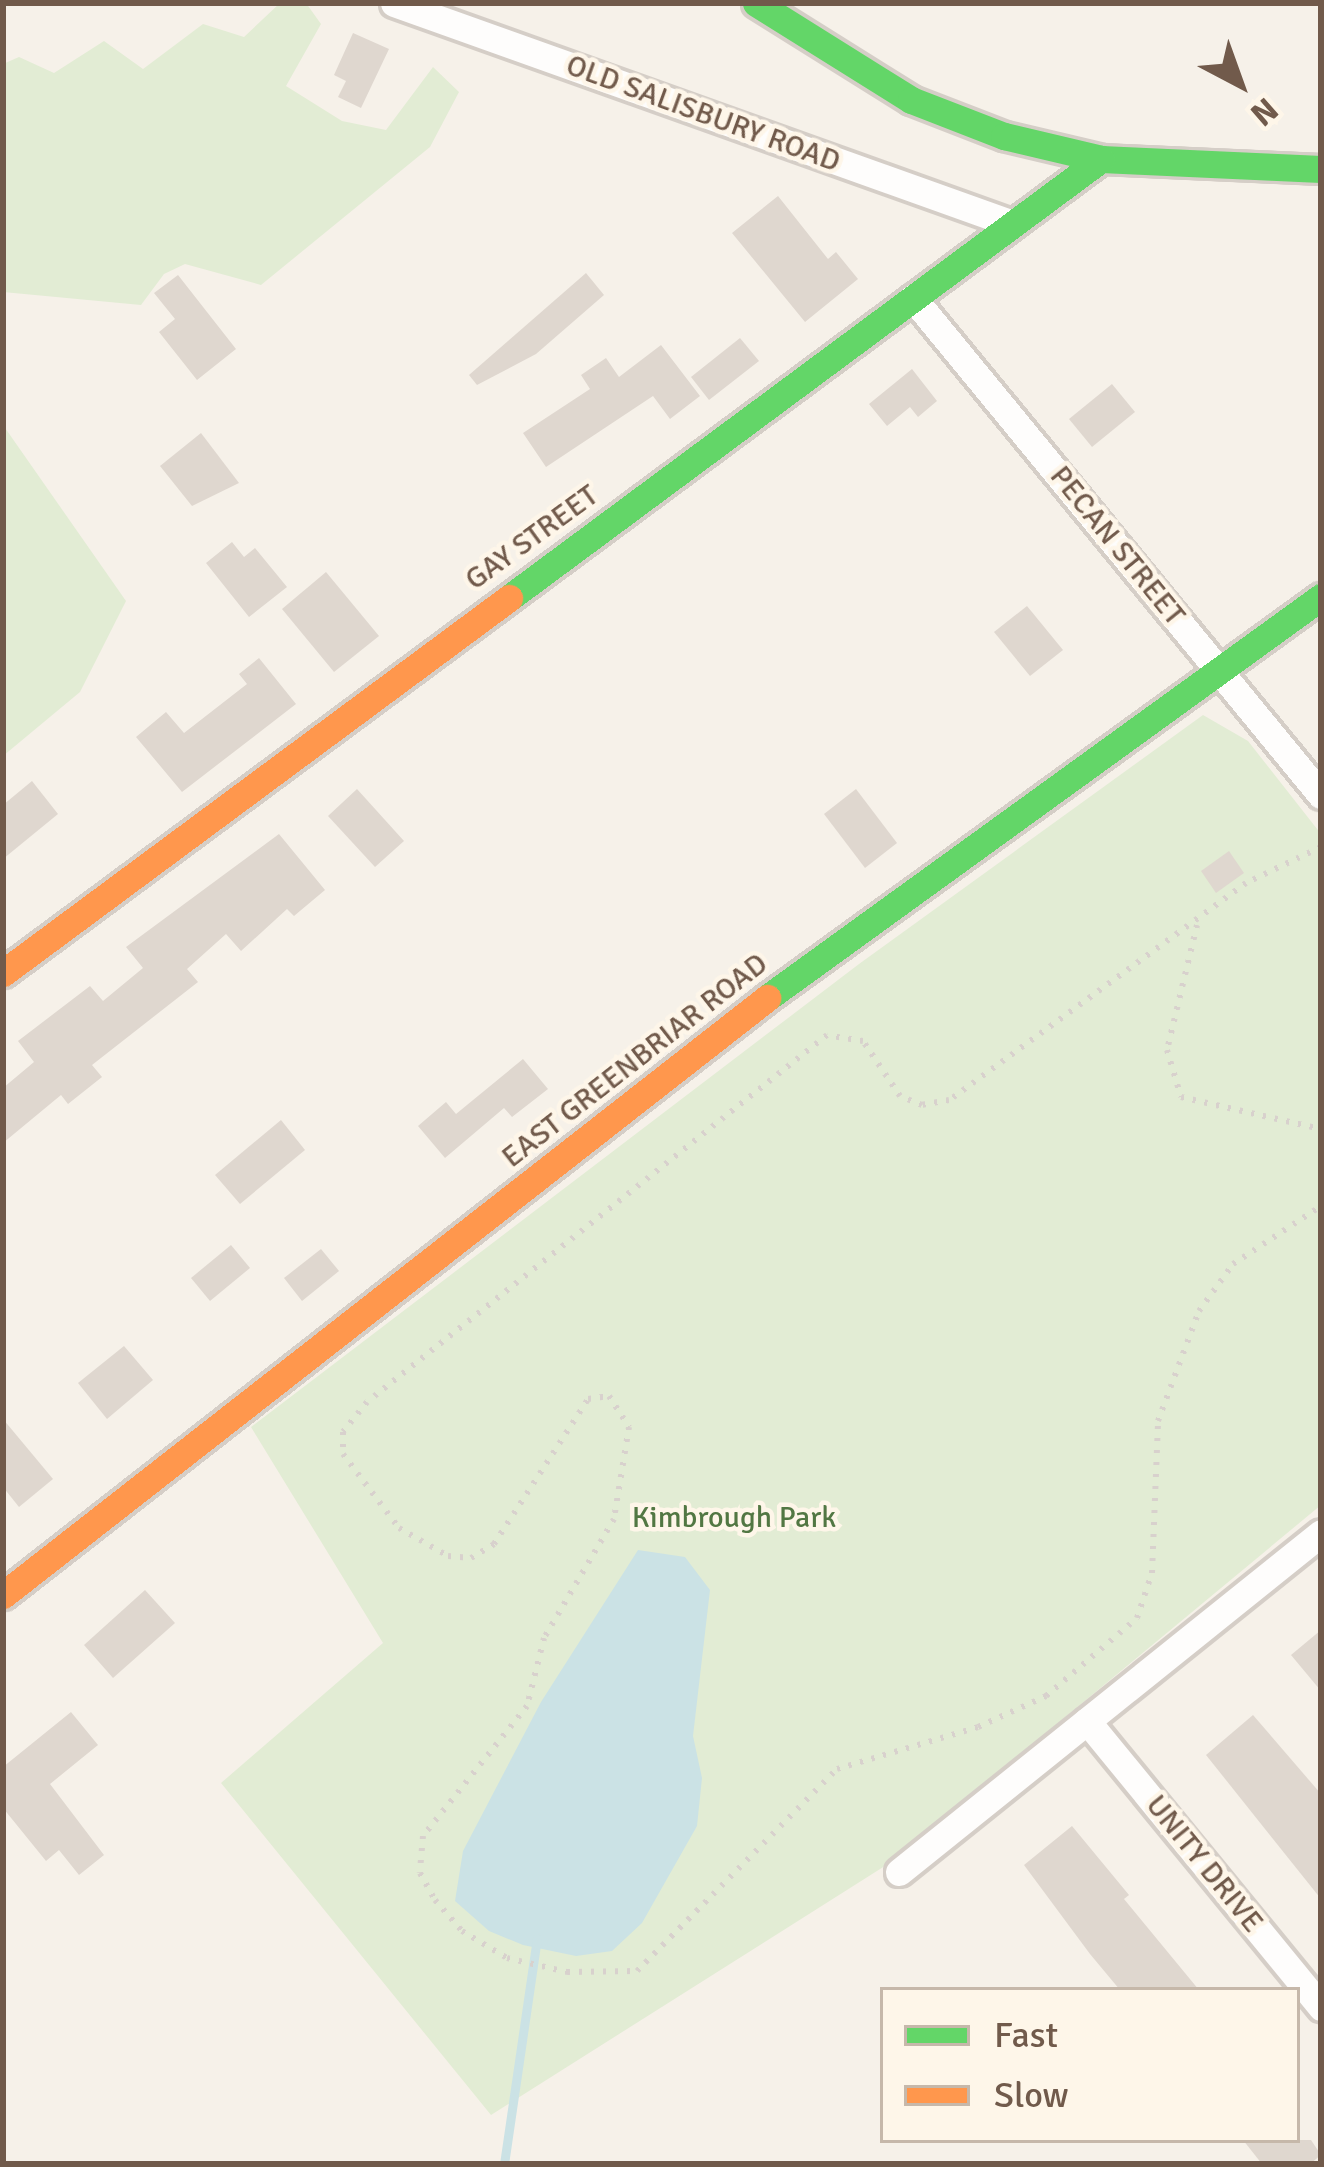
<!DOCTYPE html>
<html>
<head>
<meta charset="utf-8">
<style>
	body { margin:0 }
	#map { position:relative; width:1324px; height:2167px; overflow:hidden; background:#f6f1e9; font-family:Signika,sans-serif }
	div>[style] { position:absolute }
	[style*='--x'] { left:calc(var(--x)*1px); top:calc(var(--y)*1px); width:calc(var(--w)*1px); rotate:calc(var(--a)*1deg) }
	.green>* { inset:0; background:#e2ecd4 }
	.water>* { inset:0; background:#cbe2e5 }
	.stream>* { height:9px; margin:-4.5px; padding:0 4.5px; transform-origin:4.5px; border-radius:4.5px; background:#cbe2e5 }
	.building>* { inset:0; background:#dfd7cf }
	.path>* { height:6px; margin-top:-3px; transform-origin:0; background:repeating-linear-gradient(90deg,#d8d1cd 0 3px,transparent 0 12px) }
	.roads { filter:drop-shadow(3px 0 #d5cec7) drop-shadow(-3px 0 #d5cec7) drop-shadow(0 3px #d5cec7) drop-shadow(0 -3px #d5cec7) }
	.street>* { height:27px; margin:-13.5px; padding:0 13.5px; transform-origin:13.5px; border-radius:13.5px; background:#fefdfc }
	.fast>* { height:27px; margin:-13.5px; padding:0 13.5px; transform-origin:13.5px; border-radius:13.5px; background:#63d668 }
	.slow>* { height:27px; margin:-13.5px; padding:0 13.5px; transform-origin:13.5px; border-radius:13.5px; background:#ff974d }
	span { translate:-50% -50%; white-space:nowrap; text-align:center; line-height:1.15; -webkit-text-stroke:9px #fef6e9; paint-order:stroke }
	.street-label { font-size:30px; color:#715a4b }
	.park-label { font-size:30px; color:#527743 }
	.frame { position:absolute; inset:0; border:6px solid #715a4b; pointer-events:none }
	.legend { position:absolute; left:880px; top:1987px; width:420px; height:156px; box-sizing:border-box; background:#fef6e9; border:3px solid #c6b8aa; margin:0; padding:15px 21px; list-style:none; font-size:36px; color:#715a4b }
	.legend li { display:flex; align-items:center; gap:24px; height:60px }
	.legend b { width:60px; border:3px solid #c6b8aa }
	.north { position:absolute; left:1180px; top:24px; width:120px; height:120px; -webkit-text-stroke:9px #fef6e9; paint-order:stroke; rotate:139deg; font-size:33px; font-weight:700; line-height:48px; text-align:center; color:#715a4b }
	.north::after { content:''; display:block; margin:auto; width:42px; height:54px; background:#715a4b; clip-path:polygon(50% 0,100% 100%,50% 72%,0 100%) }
</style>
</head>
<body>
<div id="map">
	<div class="green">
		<div style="clip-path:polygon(280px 3px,306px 3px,321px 24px,286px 86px,342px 121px,386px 130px,433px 67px,459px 92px,430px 147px,261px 285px,185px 264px,164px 274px,141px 305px,3px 292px,3px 64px,19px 57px,54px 73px,104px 41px,143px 69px,203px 24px,244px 37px)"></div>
		<div style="clip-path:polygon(3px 425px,126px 601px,80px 692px,3px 756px)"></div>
		<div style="clip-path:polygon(1203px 715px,1248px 741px,1321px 834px,1321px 1505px,888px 1864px,491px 2115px,221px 1783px,383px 1643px,251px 1427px,859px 964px)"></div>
	</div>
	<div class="water">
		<div style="clip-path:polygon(638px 1550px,685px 1557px,710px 1590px,693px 1736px,702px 1778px,697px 1826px,642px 1923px,612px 1951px,576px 1956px,523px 1945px,489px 1931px,455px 1901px,463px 1851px,541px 1702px)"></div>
	</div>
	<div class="stream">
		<div style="--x:504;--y:2164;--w:228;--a:-81.7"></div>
	</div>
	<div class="building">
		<div style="clip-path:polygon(353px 33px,389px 49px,361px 108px,338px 97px,346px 81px,334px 75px)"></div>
		<div style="clip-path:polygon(778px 196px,828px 259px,836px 252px,858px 279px,805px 322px,732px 233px)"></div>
		<div style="clip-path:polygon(586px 273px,604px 295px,536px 354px,477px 385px,469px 375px)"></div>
		<div style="clip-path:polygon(178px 275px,236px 349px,197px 380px,159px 332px,175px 319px,154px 293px)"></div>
		<div style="clip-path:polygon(740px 338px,759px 361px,709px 400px,691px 377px)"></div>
		<div style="clip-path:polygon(661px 345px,700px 396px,670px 419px,653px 396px,546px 467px,523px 433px,590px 389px,581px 375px,606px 358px,619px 377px)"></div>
		<div style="clip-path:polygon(912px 369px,937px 401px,918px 417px,910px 407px,887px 426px,869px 404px)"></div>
		<div style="clip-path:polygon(1112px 384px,1135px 412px,1092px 447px,1069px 419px)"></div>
		<div style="clip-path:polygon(201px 433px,239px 483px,192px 506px,160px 466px)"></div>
		<div style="clip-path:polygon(232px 542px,244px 557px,255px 548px,287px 587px,249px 617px,206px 563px)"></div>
		<div style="clip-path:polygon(326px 572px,379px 636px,334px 672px,282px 609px)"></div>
		<div style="clip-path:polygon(1027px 606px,1063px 650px,1030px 676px,994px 632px)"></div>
		<div style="clip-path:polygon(259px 658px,296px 704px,182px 792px,136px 737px,166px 712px,184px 733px,247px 684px,239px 674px)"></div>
		<div style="clip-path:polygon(32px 781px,58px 814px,3px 859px,3px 805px)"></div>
		<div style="clip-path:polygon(357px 789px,404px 841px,375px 867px,328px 816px)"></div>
		<div style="clip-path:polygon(856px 789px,897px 843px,865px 868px,824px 814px)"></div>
		<div style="clip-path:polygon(279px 834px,325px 890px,294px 916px,287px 909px,241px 951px,226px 934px,187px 969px,198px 982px,92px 1065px,102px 1077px,68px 1104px,61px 1095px,3px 1143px,3px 1088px,34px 1062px,18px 1041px,90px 986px,103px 1001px,143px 968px,126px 947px)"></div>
		<div style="clip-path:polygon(1229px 851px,1244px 873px,1216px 893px,1201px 871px)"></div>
		<div style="clip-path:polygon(523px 1059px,548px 1089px,512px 1117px,504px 1108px,445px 1158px,418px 1126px,446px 1102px,456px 1114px)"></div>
		<div style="clip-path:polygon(281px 1120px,305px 1150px,240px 1204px,215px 1175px)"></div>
		<div style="clip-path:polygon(231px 1245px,250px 1268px,210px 1301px,191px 1278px)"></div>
		<div style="clip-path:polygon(321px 1249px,339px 1271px,302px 1301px,284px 1278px)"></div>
		<div style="clip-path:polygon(124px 1346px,153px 1380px,107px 1419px,78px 1383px)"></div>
		<div style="clip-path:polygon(3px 1419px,53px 1479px,19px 1507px,3px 1487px)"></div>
		<div style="clip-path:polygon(145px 1590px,175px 1623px,113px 1678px,84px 1645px)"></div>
		<div style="clip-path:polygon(1321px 1630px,1321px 1691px,1291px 1655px)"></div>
		<div style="clip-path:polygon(71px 1712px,98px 1745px,50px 1784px,104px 1855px,79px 1875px,59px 1850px,46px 1861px,3px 1808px,3px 1767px)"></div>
		<div style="clip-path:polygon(1253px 1715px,1321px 1794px,1321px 1899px,1206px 1755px)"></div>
		<div style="clip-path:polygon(1072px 1826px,1129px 1895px,1124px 1899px,1199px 1990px,1120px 1990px,1090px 1954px,1024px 1865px)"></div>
		<div style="clip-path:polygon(1243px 2140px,1311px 2140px,1321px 2155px,1310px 2164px,1262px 2164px)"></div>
	</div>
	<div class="path">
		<div style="--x:1321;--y:847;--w:83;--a:154.4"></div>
		<div style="--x:1246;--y:883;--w:368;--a:143.8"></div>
		<div style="--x:949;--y:1100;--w:27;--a:170"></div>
		<div style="--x:922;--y:1105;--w:24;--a:-158"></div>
		<div style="--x:900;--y:1096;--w:66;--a:-123.9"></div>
		<div style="--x:863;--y:1041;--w:36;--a:-171"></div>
		<div style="--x:827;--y:1035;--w:588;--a:141.42"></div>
		<div style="--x:367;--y:1402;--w:38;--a:129"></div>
		<div style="--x:343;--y:1432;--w:22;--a:90"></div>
		<div style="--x:343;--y:1454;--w:93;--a:52.9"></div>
		<div style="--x:399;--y:1528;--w:56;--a:29.7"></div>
		<div style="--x:448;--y:1556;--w:23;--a:5"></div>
		<div style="--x:471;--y:1558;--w:27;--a:-31"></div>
		<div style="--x:494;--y:1544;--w:173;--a:-57"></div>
		<div style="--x:588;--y:1399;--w:21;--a:-8"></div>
		<div style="--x:609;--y:1396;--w:37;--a:57"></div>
		<div style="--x:629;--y:1427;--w:93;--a:99.3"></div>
		<div style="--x:614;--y:1519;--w:138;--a:120.5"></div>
		<div style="--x:544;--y:1638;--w:70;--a:104"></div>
		<div style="--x:527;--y:1706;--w:166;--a:128.7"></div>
		<div style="--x:423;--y:1836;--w:37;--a:95"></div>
		<div style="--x:420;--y:1873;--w:31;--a:61"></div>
		<div style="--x:435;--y:1900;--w:41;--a:48.9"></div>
		<div style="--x:462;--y:1931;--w:52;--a:31"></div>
		<div style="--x:507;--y:1958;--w:62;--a:13.1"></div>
		<div style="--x:567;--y:1972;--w:70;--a:-0.8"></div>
		<div style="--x:637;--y:1971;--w:284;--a:-45.3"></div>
		<div style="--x:837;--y:1769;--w:147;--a:-16.6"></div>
		<div style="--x:978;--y:1727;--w:75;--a:-24.5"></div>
		<div style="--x:1046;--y:1696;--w:120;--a:-40.6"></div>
		<div style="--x:1137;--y:1618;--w:47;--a:-71.6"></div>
		<div style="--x:1152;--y:1573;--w:152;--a:-87.7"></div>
		<div style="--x:1158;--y:1421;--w:117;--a:-69.6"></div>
		<div style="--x:1199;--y:1311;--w:58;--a:-54.1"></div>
		<div style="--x:1233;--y:1264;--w:105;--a:-33.4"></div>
		<div style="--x:1197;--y:925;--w:129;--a:103.5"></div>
		<div style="--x:1167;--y:1050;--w:49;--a:73.4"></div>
		<div style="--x:1181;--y:1097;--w:144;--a:12.9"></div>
	</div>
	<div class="roads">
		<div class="street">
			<div style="--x:394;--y:3;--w:657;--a:19.65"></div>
			<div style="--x:913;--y:298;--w:643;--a:50.62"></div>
			<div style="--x:1087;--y:1721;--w:370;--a:50.7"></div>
			<div style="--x:899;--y:1872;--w:541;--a:-38.78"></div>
		</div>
		<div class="fast">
			<div style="--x:756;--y:3;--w:183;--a:32"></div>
			<div style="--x:911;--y:100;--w:100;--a:21.2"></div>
			<div style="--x:1004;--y:136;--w:100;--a:13.3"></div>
			<div style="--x:1101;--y:159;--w:220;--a:2.6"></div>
			<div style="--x:509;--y:598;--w:737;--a:-36.56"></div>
			<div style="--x:767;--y:998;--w:684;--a:-35.9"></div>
		</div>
		<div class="slow">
			<div style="--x:3;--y:973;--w:630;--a:-36.54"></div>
			<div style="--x:3;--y:1595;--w:970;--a:-38"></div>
		</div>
	</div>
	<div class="street-label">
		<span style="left:703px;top:114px;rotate:20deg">OLD SALISBURY ROAD</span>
		<span style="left:532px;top:538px;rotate:-36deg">GAY STREET</span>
		<span style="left:1117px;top:546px;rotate:51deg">PECAN STREET</span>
		<span style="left:635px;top:1061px;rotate:-38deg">EAST GREENBRIAR ROAD</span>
		<span style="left:1204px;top:1864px;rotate:51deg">UNITY DRIVE</span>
	</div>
	<div class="park-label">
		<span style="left:734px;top:1518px">Kimbrough Park</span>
	</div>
	<div class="frame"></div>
	<ul class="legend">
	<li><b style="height:15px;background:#63d668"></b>Fast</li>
	<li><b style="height:15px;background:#ff974d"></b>Slow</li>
	</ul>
	<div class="north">N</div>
</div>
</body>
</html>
